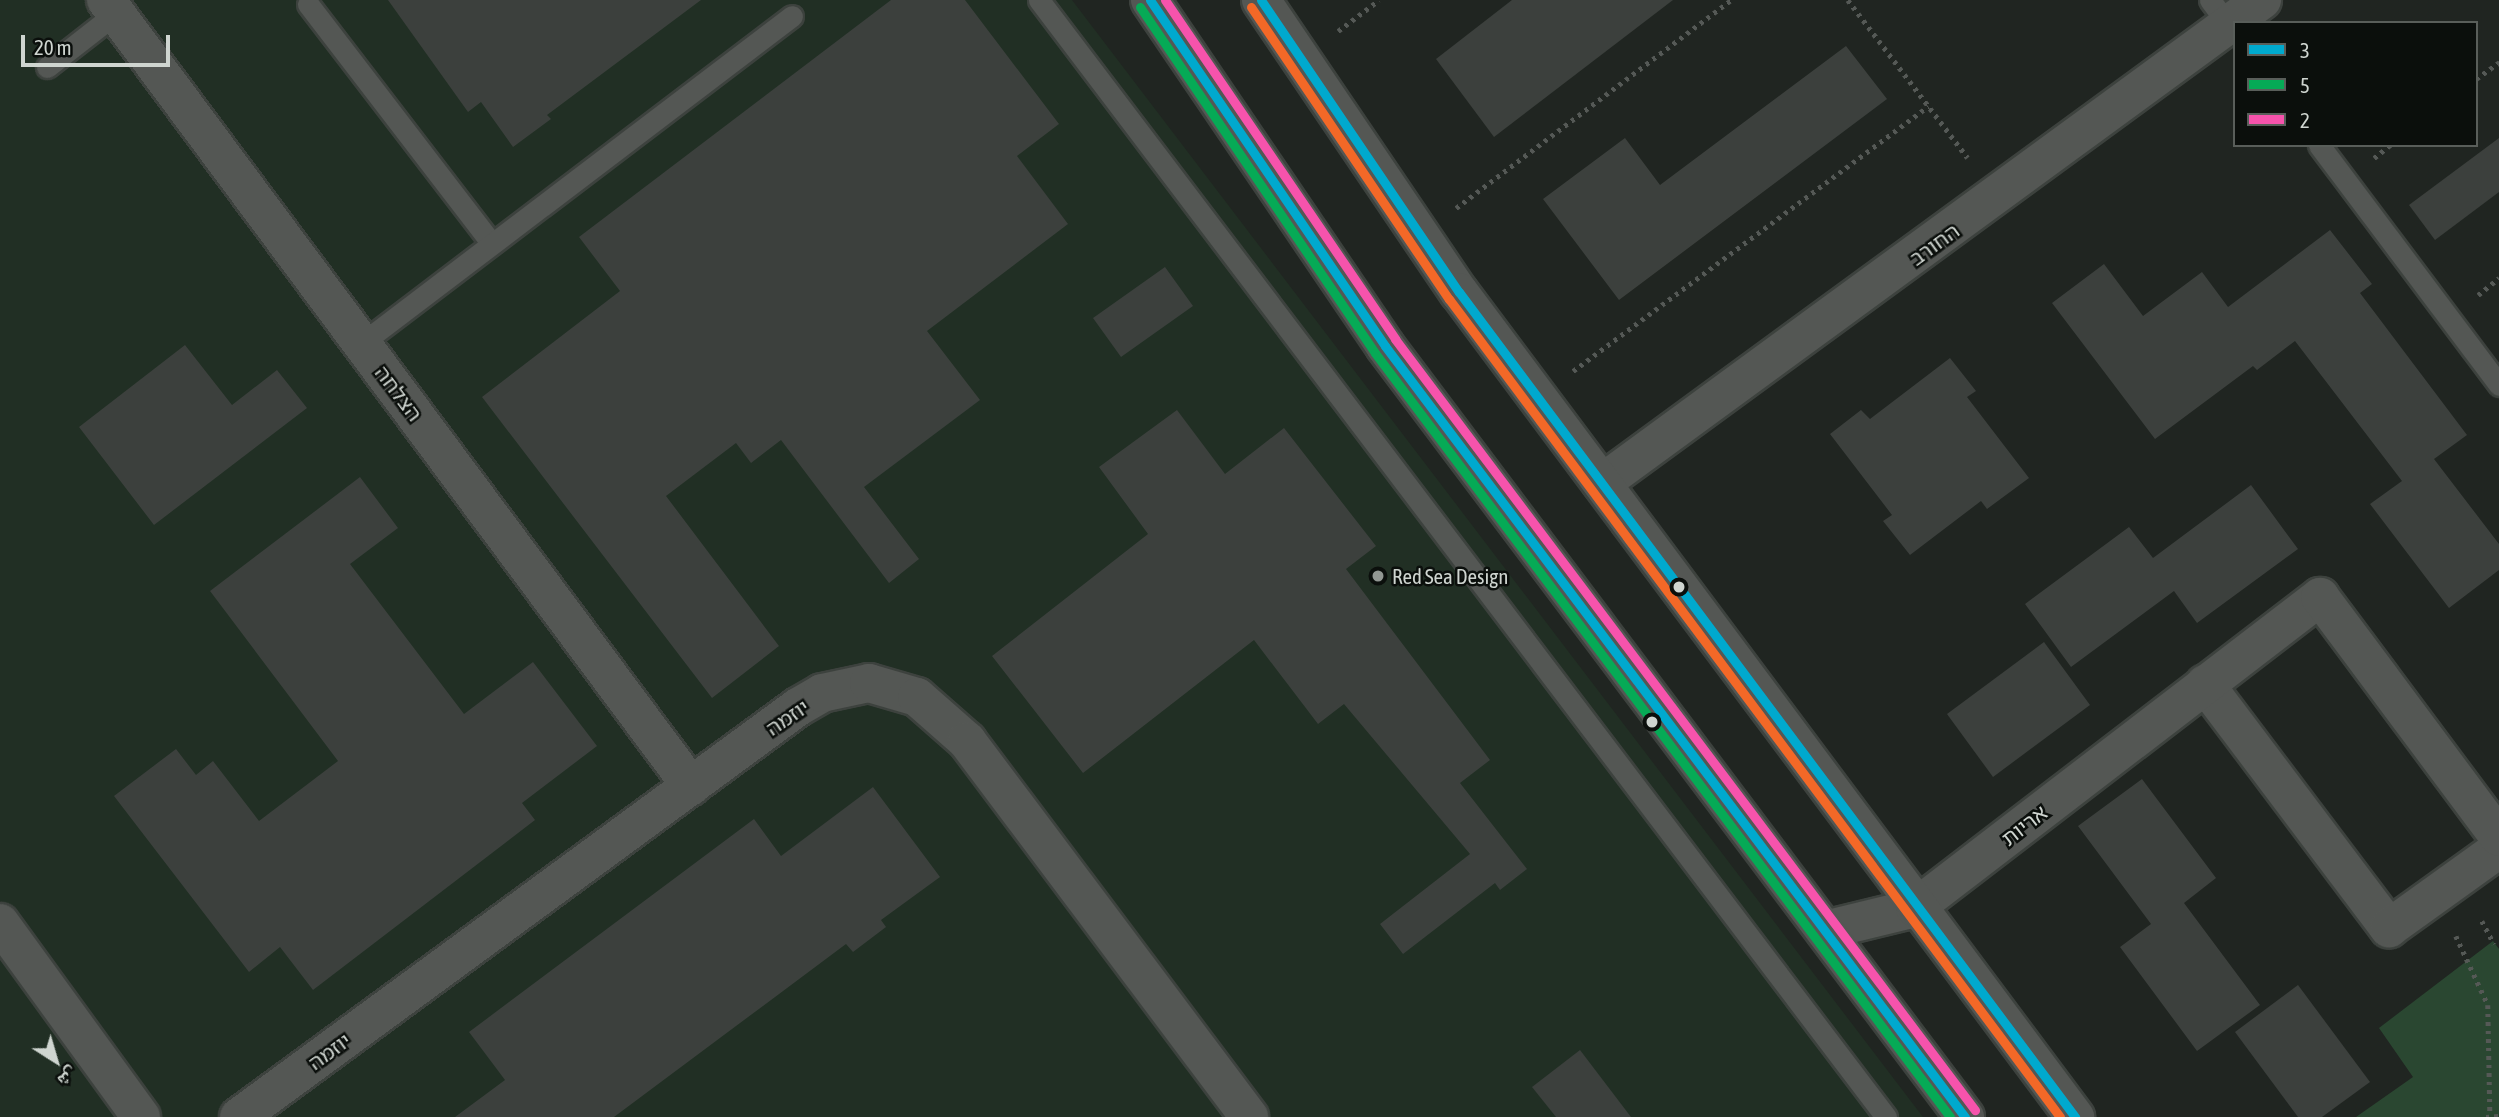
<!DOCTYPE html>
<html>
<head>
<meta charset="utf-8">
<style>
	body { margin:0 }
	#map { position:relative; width:2499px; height:1117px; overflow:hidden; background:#202521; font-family:"Asap Condensed","Noto Naskh Arabic","Noto Sans Hebrew",sans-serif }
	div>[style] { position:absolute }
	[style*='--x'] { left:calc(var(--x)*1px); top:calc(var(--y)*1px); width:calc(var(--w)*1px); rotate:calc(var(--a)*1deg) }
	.built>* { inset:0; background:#212f24 }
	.green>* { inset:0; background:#2a4731 }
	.building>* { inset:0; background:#3c403d }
	.path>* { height:4.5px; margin-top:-2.25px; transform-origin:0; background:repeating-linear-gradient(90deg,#555956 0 3.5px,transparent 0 8.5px) }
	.roads { filter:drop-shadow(2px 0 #3d423e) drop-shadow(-2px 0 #3d423e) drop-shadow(0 2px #3d423e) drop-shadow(0 -2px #3d423e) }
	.service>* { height:21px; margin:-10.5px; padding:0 10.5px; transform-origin:10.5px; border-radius:10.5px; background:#545754 }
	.minor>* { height:38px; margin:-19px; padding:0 19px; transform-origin:19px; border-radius:19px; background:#545754 }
	.tertiary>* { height:38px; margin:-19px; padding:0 19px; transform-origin:19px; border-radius:19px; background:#545754 }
	.bus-1>* { height:9px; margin:-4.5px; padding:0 4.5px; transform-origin:4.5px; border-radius:4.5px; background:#00a9ce }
	.bus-2>* { height:9px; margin:-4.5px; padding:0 4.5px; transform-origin:4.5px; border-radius:4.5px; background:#06aa56 }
	.bus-3>* { height:9px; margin:-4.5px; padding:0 4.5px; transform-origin:4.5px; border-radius:4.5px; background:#f653ac }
	.bus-4>* { height:9px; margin:-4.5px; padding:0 4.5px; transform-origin:4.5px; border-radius:4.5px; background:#f36827 }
	.dots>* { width:19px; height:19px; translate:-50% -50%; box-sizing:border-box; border:4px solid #0b0f0c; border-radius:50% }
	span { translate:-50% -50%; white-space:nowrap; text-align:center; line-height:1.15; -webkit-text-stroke:5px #0b0f0c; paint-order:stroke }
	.street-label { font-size:21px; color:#cfd5d0 }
	.poi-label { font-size:21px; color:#cfd5d0 }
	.left { translate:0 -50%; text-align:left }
	.legend { position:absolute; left:2233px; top:21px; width:245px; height:126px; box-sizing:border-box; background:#0b0f0c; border:2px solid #595e5a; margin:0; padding:9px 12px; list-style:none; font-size:21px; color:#cfd5d0 }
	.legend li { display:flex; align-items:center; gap:14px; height:35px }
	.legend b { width:35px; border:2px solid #595e5a }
	.north { position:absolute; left:21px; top:1026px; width:70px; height:70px; -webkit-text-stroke:5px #0b0f0c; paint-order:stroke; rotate:143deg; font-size:19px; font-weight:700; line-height:28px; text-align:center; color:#cfd5d0 }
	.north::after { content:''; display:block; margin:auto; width:24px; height:32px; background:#cfd5d0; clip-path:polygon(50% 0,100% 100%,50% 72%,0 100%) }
	.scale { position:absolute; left:21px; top:35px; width:149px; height:32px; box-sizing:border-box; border:4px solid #cfd5d0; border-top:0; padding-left:9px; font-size:21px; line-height:24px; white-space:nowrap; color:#cfd5d0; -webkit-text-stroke:5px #0b0f0c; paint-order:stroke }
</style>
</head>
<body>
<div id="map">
	<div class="built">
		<div style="clip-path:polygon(0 0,1072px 0,1923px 1117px,0 1117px)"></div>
	</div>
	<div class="green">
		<div style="clip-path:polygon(2493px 941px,2499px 949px,2499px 1117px,2356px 1117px,2413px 1077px,2379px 1028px)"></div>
	</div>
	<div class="building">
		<div style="clip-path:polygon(388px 0,701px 0,547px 115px,551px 119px,513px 147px,481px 102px,468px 112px)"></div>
		<div style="clip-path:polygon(891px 0,965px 0,1059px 124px,1017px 156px,1068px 224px,927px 331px,980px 400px,864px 487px,919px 559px,889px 583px,781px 440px,751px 463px,736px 443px,666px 496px,779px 646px,712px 698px,482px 397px,620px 291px,579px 237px)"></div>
		<div style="clip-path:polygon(1512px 0,1673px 0,1494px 137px,1436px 59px)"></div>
		<div style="clip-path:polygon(1846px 46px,1887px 99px,1619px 300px,1543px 199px,1625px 138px,1660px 185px)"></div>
		<div style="clip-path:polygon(2499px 138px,2499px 192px,2435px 240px,2409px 205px)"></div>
		<div style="clip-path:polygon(2330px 230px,2372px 284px,2360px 293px,2467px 435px,2434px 459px,2499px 544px,2499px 570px,2449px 608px,2370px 504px,2402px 481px,2295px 341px,2257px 370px,2253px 366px,2155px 439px,2052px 303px,2104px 264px,2143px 316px,2202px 272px,2228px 307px)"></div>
		<div style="clip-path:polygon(1165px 267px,1193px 306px,1121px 357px,1093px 318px)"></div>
		<div style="clip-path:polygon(185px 345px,232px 405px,277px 370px,307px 408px,154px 525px,79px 427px)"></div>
		<div style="clip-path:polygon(1950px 358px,1976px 391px,1967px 397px,2029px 478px,1987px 509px,1981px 501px,1910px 555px,1883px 521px,1892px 515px,1830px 434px,1861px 410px,1870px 419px)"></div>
		<div style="clip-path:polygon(1177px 410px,1225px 474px,1284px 428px,1376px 546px,1346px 569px,1490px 760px,1460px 783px,1527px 869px,1500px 890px,1495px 883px,1403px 954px,1380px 924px,1470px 854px,1344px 704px,1318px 724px,1254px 640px,1083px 773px,992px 656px,1148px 534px,1099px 467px)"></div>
		<div style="clip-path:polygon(360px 477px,398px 528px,350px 564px,464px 714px,533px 662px,597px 746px,522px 803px,535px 820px,313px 990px,280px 947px,249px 972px,114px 796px,176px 749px,196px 775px,213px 761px,259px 821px,338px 761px,210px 591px)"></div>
		<div style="clip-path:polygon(2251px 485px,2298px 549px,2197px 623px,2174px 591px,2071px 667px,2025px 604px,2129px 527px,2153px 558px)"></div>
		<div style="clip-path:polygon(2044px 642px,2090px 705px,1993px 777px,1947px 714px)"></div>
		<div style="clip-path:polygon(2142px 779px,2216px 878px,2184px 903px,2260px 1005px,2197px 1051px,2120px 947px,2151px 924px,2078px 826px)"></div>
		<div style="clip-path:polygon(873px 787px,940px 877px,881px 920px,886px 927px,853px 952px,846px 944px,614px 1117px,455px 1117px,505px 1080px,469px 1032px,754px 819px,781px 856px)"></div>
		<div style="clip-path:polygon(2298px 985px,2370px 1082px,2322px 1117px,2298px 1117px,2235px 1032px)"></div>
		<div style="clip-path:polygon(1580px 1050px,1631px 1117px,1556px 1117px,1532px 1087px)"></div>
	</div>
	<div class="path">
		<div style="--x:1848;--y:0;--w:198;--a:52.8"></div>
		<div style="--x:1338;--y:31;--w:51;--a:-37.1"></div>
		<div style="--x:2476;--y:79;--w:29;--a:-36"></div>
		<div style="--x:2374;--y:158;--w:21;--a:-39"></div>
		<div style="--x:1456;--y:208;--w:345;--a:-37.1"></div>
		<div style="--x:2478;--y:295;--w:27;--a:-39"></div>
		<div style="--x:1573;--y:371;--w:443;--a:-36.7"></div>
		<div style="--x:2482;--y:921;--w:26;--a:62"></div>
		<div style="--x:2456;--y:936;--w:76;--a:65.1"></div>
		<div style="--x:2488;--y:1005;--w:109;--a:88.9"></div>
		<div style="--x:2486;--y:1117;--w:13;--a:-4"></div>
	</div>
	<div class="roads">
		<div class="service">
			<div style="--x:1039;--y:0;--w:1402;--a:52.83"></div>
			<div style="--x:2210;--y:0;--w:39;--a:53"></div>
			<div style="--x:308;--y:4;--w:302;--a:52.5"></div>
			<div style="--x:47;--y:67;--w:88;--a:-38"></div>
			<div style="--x:2319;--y:145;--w:300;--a:53.1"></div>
			<div style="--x:362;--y:343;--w:540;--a:-37.25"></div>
		</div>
		<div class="minor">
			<div style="--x:106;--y:0;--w:980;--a:53.34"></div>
			<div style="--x:1602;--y:483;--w:818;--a:-36.2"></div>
			<div style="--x:2205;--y:684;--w:306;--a:53"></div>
			<div style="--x:2389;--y:928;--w:135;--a:-35.7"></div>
			<div style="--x:0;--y:923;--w:240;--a:54"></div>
			<div style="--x:1825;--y:930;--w:93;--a:-13.7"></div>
			<div style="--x:1915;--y:908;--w:511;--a:-37.52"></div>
			<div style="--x:2320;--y:597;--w:299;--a:53.3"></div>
			<div style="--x:239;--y:1117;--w:693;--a:-36.26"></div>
			<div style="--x:798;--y:707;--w:28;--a:-30"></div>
			<div style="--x:822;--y:693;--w:48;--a:-12"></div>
			<div style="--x:869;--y:683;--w:50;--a:16.3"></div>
			<div style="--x:917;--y:697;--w:67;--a:41.3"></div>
			<div style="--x:967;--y:741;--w:470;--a:53.1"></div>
		</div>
		<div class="tertiary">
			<div style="--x:1150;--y:0;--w:418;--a:55.8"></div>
			<div style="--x:1385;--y:346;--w:965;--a:53.05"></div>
			<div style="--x:1261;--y:0;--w:353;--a:55.9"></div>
			<div style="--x:1459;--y:292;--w:1030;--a:53.25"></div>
		</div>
	</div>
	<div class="bus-1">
		<div style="--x:1150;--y:0;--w:418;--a:55.8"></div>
		<div style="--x:1385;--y:346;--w:965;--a:53.05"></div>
		<div style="--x:1261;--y:0;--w:353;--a:55.9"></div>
		<div style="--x:1459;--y:292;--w:1030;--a:53.25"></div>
	</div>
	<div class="bus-2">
		<div style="--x:1140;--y:7;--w:418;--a:55.8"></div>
		<div style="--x:1375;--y:353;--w:956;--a:53.03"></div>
	</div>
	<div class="bus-3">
		<div style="--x:1165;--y:0;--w:410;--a:55.8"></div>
		<div style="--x:1395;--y:339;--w:965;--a:53.05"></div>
	</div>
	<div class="bus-4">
		<div style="--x:1251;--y:7;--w:353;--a:55.9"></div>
		<div style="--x:1449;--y:299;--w:1021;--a:53.24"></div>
	</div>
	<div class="dots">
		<div style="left:1378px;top:576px;background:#929793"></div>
		<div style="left:1679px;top:587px;background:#cfd5d0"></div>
		<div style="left:1652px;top:722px;background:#cfd5d0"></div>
	</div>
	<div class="street-label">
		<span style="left:1934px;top:244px;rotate:-36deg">החורב</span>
		<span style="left:399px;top:393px;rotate:53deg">הצלחה</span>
		<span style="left:787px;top:717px;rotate:-34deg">יוזמה</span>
		<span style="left:2024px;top:825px;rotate:-38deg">אריות</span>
		<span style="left:329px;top:1051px;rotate:-36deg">יוזמה</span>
	</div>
	<div class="poi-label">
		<span class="left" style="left:1392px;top:576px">Red Sea Design</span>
	</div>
	<ul class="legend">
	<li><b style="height:9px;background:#00a9ce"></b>3</li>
	<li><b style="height:9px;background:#06aa56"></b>5</li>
	<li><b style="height:9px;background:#f653ac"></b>2</li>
	</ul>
	<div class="north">ش</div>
	<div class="scale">20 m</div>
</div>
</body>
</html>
